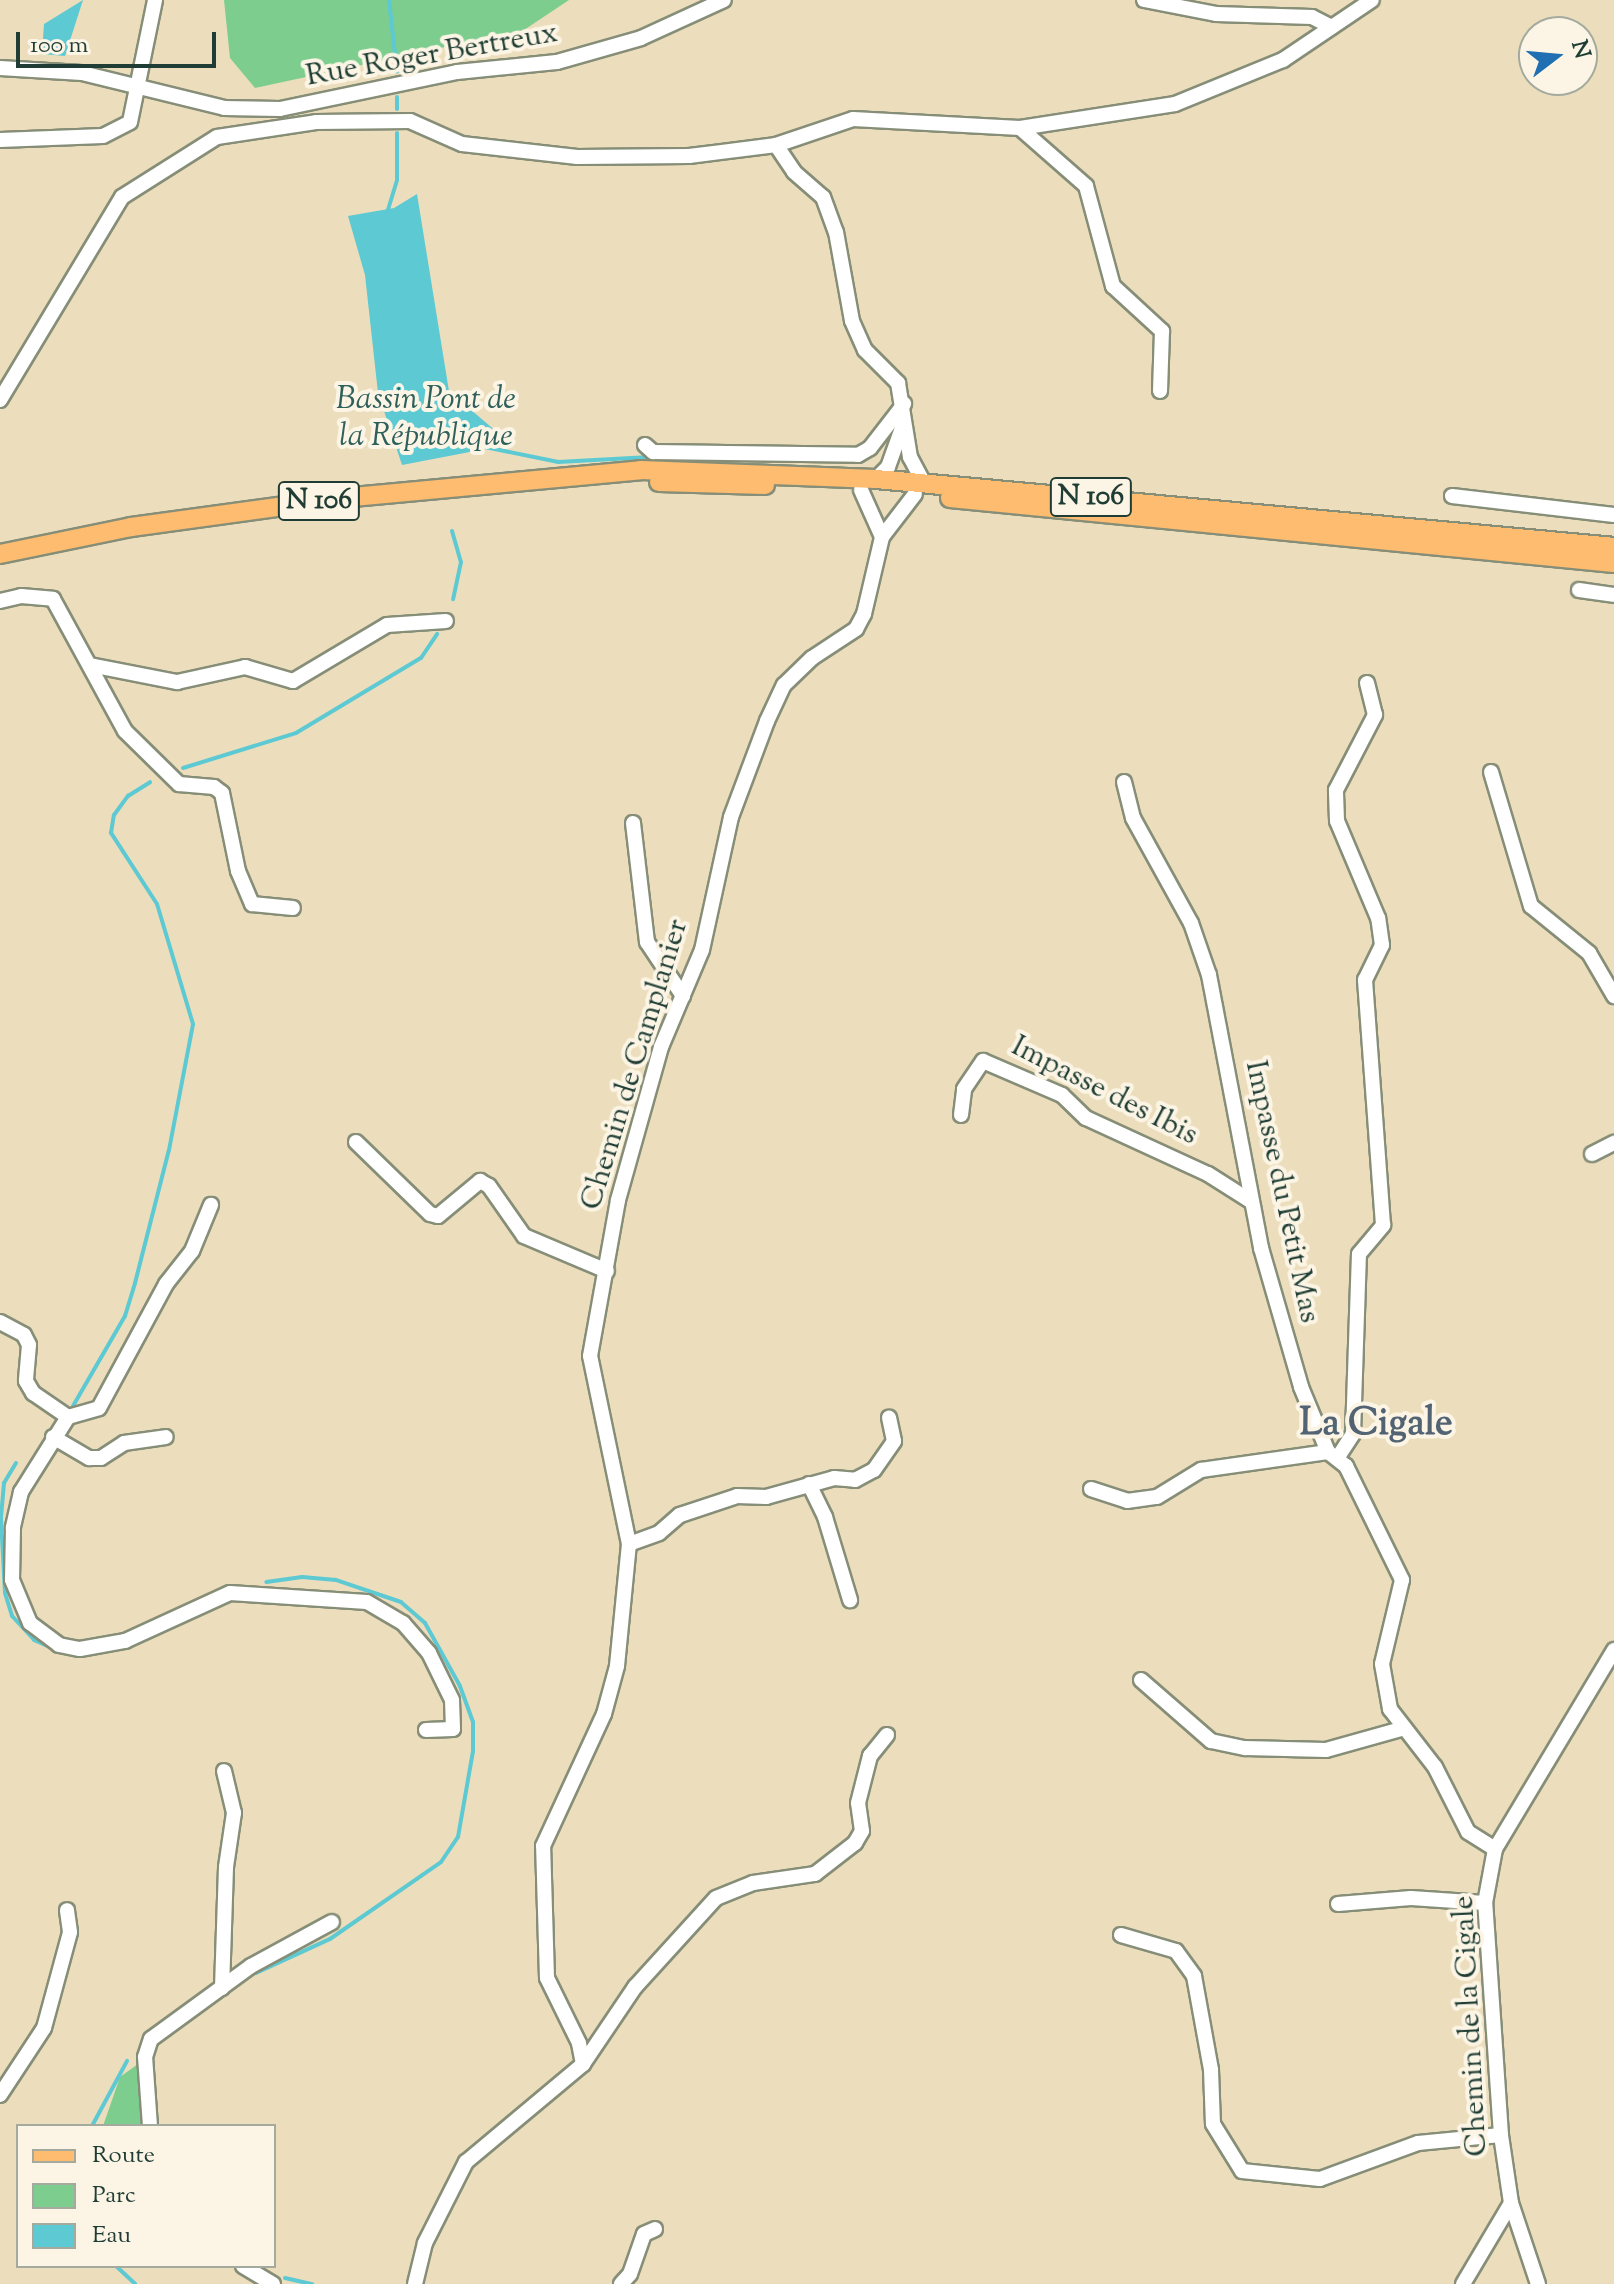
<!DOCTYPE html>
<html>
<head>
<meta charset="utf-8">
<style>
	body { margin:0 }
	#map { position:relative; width:1614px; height:2284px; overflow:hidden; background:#ecdebc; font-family:"Sorts Mill Goudy",serif }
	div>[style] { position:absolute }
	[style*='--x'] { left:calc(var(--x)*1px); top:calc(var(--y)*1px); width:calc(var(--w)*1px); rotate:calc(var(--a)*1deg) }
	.green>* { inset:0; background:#7ccd8e }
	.water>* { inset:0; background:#5cc9d3 }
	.stream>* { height:4px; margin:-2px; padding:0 2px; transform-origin:2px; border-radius:2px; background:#5cc9d3 }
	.roads { filter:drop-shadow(2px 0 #868e78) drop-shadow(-2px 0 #868e78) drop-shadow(0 2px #868e78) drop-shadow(0 -2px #868e78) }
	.minor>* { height:14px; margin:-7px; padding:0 7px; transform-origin:7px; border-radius:7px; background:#fff }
	.major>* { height:18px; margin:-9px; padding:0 9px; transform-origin:9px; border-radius:9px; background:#febc70 }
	span { translate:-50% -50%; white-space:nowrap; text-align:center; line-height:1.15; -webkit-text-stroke:8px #fcf5e5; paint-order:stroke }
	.shield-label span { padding:2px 6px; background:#fcf5e5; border:2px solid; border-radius:6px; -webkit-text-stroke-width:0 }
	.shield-label { font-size:28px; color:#1f3d34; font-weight:700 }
	.street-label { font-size:30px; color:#1f3d34 }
	.water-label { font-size:32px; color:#2e605c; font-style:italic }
	.district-label { font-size:38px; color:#526373; font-weight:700 }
	.legend { position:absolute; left:16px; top:2124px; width:260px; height:144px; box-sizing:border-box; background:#fcf5e5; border:2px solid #a4ab9e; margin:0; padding:10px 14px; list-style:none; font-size:24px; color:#1f3d34 }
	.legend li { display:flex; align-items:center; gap:16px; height:40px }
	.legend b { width:40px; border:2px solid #a4ab9e }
	.north { position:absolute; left:1518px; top:16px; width:80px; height:80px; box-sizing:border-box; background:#fcf5e5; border:2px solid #a4ab9e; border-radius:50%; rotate:74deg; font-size:22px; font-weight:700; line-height:32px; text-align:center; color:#1f3d34 }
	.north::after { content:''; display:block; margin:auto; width:28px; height:36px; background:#1f6fb2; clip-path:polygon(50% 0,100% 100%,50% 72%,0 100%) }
	.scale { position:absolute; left:16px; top:32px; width:200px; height:36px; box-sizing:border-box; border:4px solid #1f3d34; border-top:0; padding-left:10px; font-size:24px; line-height:28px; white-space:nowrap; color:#1f3d34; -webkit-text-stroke:6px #fcf5e5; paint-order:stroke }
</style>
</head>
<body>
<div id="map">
	<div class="green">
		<div style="clip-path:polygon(224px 0,569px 0,524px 30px,255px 88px,230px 58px)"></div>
		<div style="clip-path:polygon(142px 2061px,147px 2126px,103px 2126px,120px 2077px)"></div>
	</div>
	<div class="water">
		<div style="clip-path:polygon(83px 0,65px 56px,42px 54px,44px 24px)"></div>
		<div style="clip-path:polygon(417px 194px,449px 391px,511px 444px,402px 465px,378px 393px,365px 275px,348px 216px,394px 208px)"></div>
	</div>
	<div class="stream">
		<div style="--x:389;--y:0;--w:72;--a:83.7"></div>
		<div style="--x:397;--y:97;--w:12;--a:90"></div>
		<div style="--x:387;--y:213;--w:34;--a:-73"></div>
		<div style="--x:397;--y:180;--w:47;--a:-90"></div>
		<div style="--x:485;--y:447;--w:75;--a:11.6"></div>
		<div style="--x:558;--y:462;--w:92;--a:-3.1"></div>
		<div style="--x:452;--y:531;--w:32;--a:74"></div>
		<div style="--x:461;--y:562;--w:38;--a:102"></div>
		<div style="--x:183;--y:768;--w:118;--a:-17.2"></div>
		<div style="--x:296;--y:733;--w:146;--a:-31"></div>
		<div style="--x:421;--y:658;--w:29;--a:-56"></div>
		<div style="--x:73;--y:1406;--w:104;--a:-60"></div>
		<div style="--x:125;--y:1316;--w:34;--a:-73"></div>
		<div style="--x:135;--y:1283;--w:137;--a:-75.7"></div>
		<div style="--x:169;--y:1150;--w:128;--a:-79.2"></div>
		<div style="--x:193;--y:1024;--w:125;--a:-106.7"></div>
		<div style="--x:157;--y:904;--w:85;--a:-122.9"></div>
		<div style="--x:111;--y:833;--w:18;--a:-81"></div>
		<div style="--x:114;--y:815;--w:24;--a:-54"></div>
		<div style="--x:128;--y:796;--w:26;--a:-32"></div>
		<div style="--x:16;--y:1463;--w:23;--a:121"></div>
		<div style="--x:4;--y:1483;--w:36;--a:95"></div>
		<div style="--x:1;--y:1519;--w:74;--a:86.9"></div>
		<div style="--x:5;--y:1593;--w:24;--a:73"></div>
		<div style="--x:12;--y:1616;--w:33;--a:47"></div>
		<div style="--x:34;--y:1640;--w:27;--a:24"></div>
		<div style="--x:145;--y:1639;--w:59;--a:-24"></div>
		<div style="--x:256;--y:1973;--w:81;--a:-24.7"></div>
		<div style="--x:330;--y:1939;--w:135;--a:-34.7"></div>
		<div style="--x:441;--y:1862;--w:30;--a:-56"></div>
		<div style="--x:458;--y:1837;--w:87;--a:-80.1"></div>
		<div style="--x:473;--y:1751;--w:29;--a:-90"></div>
		<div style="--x:473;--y:1722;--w:38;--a:-110"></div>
		<div style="--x:460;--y:1686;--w:72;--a:-119.1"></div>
		<div style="--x:425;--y:1623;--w:32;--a:-139"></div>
		<div style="--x:401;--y:1602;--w:69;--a:-161.3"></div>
		<div style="--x:336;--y:1580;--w:34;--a:-175"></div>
		<div style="--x:302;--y:1577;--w:36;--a:172"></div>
		<div style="--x:92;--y:2126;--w:74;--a:-61.7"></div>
		<div style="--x:116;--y:2266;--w:26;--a:43"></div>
		<div style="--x:285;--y:2278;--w:28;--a:13"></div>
	</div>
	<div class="roads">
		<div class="minor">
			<div style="--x:1144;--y:0;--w:73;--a:11"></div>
			<div style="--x:1216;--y:14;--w:96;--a:1.8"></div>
			<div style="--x:1312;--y:17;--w:22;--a:27"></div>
			<div style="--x:0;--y:68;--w:82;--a:3.5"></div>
			<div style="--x:82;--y:73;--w:146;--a:13.8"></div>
			<div style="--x:224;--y:108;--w:56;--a:1"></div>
			<div style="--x:280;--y:109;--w:181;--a:-11.8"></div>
			<div style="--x:457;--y:72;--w:100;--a:-5.7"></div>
			<div style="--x:557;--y:62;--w:87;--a:-15.9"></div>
			<div style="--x:641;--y:38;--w:91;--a:-24.6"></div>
			<div style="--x:1020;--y:128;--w:88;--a:41.3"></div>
			<div style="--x:1086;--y:186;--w:104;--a:74.9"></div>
			<div style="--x:1113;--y:286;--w:67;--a:42.6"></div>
			<div style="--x:1162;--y:331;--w:60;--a:91.9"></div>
			<div style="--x:0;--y:140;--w:103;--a:-2.2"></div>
			<div style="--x:103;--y:136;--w:30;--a:-27"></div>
			<div style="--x:130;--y:122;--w:125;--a:-78.4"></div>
			<div style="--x:776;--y:145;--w:32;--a:56"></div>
			<div style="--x:794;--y:172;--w:38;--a:41"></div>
			<div style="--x:823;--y:197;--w:37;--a:70"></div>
			<div style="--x:836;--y:232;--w:90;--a:79.8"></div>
			<div style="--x:852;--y:321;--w:32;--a:66"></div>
			<div style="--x:865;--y:350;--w:47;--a:45"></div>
			<div style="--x:898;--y:383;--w:75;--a:80.8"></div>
			<div style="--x:910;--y:457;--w:30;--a:62"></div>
			<div style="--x:0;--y:400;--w:237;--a:-59"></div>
			<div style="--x:122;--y:197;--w:112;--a:-32.3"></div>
			<div style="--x:217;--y:137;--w:100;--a:-8.6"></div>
			<div style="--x:316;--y:122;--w:94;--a:-0.6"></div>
			<div style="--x:410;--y:121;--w:57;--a:23.9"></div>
			<div style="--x:462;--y:144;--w:116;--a:6.4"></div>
			<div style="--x:577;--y:157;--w:112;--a:-0.5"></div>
			<div style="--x:689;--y:156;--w:88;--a:-7.2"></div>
			<div style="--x:776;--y:145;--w:81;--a:-18.7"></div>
			<div style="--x:853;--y:119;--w:167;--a:3.1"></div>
			<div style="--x:1020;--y:128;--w:157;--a:-8.8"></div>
			<div style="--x:1175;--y:104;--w:117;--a:-22.2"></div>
			<div style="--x:1283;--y:60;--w:107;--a:-34"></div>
			<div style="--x:645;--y:445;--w:11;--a:41"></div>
			<div style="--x:653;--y:452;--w:205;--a:0.8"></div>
			<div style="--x:858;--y:455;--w:14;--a:-30"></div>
			<div style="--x:870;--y:448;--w:56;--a:-52.3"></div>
			<div style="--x:876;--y:479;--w:17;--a:-45"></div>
			<div style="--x:888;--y:467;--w:45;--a:-70.3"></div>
			<div style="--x:861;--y:490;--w:51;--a:65.9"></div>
			<div style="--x:1452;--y:496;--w:163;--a:6.7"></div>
			<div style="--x:1579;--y:590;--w:35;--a:8"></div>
			<div style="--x:0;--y:601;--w:22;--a:-13"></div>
			<div style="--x:21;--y:596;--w:32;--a:5"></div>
			<div style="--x:53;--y:599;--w:150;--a:61.4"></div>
			<div style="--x:125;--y:731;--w:76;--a:44.5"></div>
			<div style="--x:179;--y:784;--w:35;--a:5"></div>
			<div style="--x:214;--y:787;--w:10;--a:37"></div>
			<div style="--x:222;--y:793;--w:80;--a:78.4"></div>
			<div style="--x:238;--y:871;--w:36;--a:67"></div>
			<div style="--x:252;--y:904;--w:41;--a:5.6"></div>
			<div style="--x:90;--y:665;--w:89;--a:11.1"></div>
			<div style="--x:177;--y:682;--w:70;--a:-12.4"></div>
			<div style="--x:245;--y:667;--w:50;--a:16.3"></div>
			<div style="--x:293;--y:681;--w:109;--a:-30.8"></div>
			<div style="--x:387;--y:625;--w:59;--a:-3.9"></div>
			<div style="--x:1491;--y:772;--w:140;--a:73.4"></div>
			<div style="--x:1531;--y:906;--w:75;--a:39"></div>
			<div style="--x:1589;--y:953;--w:50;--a:59.8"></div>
			<div style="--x:1124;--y:782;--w:37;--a:76"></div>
			<div style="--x:1133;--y:818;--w:120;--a:61.1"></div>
			<div style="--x:1191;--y:923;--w:55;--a:70.9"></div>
			<div style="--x:1209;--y:975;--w:278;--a:79.2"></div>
			<div style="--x:1261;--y:1248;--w:145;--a:73.9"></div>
			<div style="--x:1301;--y:1387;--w:70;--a:67.4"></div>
			<div style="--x:1328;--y:1452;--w:23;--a:38"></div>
			<div style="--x:1346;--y:1466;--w:127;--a:63.8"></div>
			<div style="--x:1402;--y:1580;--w:86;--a:103.4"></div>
			<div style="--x:1382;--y:1664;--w:46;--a:79.9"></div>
			<div style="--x:1390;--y:1709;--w:73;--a:52.2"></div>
			<div style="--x:1435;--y:1767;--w:73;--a:63.1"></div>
			<div style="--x:1468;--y:1832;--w:32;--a:32"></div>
			<div style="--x:633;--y:823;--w:120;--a:83.3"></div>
			<div style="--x:647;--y:942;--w:65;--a:56.3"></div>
			<div style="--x:961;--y:1115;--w:26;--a:-83"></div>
			<div style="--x:964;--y:1089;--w:34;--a:-56"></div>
			<div style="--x:983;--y:1061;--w:86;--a:23.3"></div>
			<div style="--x:1062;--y:1095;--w:33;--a:44"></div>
			<div style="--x:1086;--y:1118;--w:134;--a:24.7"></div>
			<div style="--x:1208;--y:1174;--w:52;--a:32.5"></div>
			<div style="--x:356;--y:1142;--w:103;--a:44.2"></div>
			<div style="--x:430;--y:1214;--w:8;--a:14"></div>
			<div style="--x:438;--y:1216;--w:55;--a:-39.8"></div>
			<div style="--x:480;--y:1181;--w:10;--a:29"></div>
			<div style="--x:489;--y:1186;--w:61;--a:55"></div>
			<div style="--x:524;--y:1236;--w:90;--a:22.9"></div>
			<div style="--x:1592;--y:1154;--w:25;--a:-27"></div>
			<div style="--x:0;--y:1322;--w:27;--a:28"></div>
			<div style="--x:24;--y:1335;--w:11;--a:63"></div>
			<div style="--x:29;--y:1345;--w:36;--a:95"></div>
			<div style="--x:26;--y:1381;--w:14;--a:60"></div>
			<div style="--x:33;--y:1393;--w:42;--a:34.4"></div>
			<div style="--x:68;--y:1417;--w:89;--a:122.1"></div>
			<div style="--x:21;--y:1492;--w:37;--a:103"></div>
			<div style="--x:13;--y:1528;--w:52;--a:91.1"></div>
			<div style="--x:12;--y:1580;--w:47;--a:67.3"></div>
			<div style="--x:30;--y:1623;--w:36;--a:37"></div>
			<div style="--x:59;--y:1645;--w:21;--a:11"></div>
			<div style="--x:80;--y:1649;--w:46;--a:-10.1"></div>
			<div style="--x:125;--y:1641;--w:115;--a:-24.6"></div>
			<div style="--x:230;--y:1593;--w:137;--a:3.8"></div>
			<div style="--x:367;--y:1602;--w:42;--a:30.3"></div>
			<div style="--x:403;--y:1623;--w:40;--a:49"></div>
			<div style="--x:429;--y:1653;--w:52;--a:63.9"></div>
			<div style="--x:452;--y:1700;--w:29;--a:88"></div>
			<div style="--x:453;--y:1729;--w:27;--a:178"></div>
			<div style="--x:68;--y:1417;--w:32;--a:-16"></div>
			<div style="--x:99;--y:1408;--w:141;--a:-61.6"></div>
			<div style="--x:166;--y:1284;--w:42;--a:-51.8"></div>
			<div style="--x:192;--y:1251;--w:50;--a:-67.6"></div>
			<div style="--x:53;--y:1437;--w:42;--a:30.3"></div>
			<div style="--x:89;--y:1458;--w:12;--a:0"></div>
			<div style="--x:101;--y:1458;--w:27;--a:-33"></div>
			<div style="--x:124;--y:1443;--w:42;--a:-8.1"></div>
			<div style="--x:1338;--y:1457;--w:27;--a:-57"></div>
			<div style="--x:1353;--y:1434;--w:180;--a:-88.1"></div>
			<div style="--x:1359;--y:1254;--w:38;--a:-50"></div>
			<div style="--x:1383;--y:1225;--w:246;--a:-94.2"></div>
			<div style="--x:1365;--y:980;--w:39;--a:-64"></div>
			<div style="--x:1382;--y:945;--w:27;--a:-98"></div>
			<div style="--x:1378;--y:918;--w:105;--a:-112.9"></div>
			<div style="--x:1337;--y:821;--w:31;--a:-92"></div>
			<div style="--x:1336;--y:790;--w:85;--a:-62.5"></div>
			<div style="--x:1375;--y:715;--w:33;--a:-104"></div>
			<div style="--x:809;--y:1484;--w:37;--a:64"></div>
			<div style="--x:825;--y:1517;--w:87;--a:73.2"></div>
			<div style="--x:1091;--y:1489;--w:38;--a:18"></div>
			<div style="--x:1127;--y:1501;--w:30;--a:-8"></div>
			<div style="--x:1157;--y:1497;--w:52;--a:-31.5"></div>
			<div style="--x:1201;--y:1470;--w:128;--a:-8.1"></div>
			<div style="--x:629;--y:1544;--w:32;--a:-20"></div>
			<div style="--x:659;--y:1533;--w:28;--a:-41"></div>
			<div style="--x:680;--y:1515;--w:60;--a:-18.4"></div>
			<div style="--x:737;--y:1496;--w:29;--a:2"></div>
			<div style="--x:766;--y:1497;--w:71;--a:-15.6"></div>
			<div style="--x:834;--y:1478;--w:21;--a:5"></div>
			<div style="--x:855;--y:1480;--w:21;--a:-28"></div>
			<div style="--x:874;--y:1470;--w:35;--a:-55"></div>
			<div style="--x:894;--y:1441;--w:24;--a:-102"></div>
			<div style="--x:1141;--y:1680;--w:93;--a:41.1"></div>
			<div style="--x:1211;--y:1741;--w:35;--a:12"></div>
			<div style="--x:1245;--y:1748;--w:81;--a:1.4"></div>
			<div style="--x:1326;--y:1750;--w:78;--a:-15.6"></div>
			<div style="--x:1338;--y:1904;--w:73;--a:-4.7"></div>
			<div style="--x:1411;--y:1898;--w:74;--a:3.9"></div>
			<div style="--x:1121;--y:1935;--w:57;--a:16.2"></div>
			<div style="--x:1176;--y:1951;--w:31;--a:54"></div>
			<div style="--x:1194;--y:1976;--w:96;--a:79.7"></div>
			<div style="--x:1211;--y:2070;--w:54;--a:87.9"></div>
			<div style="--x:1213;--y:2124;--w:55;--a:58.3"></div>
			<div style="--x:1242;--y:2171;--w:78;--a:5.9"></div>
			<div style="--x:1320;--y:2179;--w:104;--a:-20.2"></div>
			<div style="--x:1418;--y:2143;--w:83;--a:-5.5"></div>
			<div style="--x:222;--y:1988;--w:121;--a:-88.1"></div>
			<div style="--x:226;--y:1867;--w:55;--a:-81.6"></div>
			<div style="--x:234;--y:1813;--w:43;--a:-103.4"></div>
			<div style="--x:583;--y:2064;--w:93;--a:-56"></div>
			<div style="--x:635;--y:1987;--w:120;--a:-47.7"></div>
			<div style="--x:716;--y:1898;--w:40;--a:-22"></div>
			<div style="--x:753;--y:1883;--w:63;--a:-8.3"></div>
			<div style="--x:815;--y:1874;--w:51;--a:-37.8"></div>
			<div style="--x:855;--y:1843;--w:14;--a:-60"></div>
			<div style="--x:862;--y:1831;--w:28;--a:-98"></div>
			<div style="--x:858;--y:1803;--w:49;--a:-75.7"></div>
			<div style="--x:870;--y:1756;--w:27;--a:-51"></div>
			<div style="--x:0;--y:2095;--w:80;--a:-56.7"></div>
			<div style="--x:44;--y:2028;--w:99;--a:-74.8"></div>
			<div style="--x:70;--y:1932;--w:22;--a:-98"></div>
			<div style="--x:150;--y:2126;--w:69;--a:-94.1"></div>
			<div style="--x:145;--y:2057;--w:19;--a:-72"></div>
			<div style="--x:151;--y:2039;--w:124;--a:-36.1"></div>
			<div style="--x:251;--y:1966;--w:92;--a:-28.5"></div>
			<div style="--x:243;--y:2266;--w:35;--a:31"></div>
			<div style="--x:415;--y:2284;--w:42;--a:-76.3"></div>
			<div style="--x:425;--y:2243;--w:91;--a:-63.2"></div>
			<div style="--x:466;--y:2162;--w:153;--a:-39.9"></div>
			<div style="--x:583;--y:2064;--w:21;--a:-101"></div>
			<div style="--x:579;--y:2043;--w:72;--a:-116.2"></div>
			<div style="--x:547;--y:1978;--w:132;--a:-91.7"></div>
			<div style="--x:543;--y:1846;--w:145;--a:-65.2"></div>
			<div style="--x:604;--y:1714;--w:50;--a:-74.8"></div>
			<div style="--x:617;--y:1666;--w:123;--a:-84.4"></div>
			<div style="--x:629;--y:1544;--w:192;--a:-101.7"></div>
			<div style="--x:590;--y:1356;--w:158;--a:-79.8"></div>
			<div style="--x:618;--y:1200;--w:159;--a:-74.3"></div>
			<div style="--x:661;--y:1047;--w:105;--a:-67.1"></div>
			<div style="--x:702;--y:950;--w:136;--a:-77.7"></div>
			<div style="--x:731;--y:817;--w:103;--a:-69.4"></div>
			<div style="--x:767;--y:721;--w:40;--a:-65"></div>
			<div style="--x:784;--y:685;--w:39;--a:-44"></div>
			<div style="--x:812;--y:658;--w:53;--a:-33.4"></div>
			<div style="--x:856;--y:629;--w:17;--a:-62"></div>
			<div style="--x:864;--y:614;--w:79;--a:-76.8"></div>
			<div style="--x:882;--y:537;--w:54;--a:-52.5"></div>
			<div style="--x:621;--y:2284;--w:13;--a:-48"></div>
			<div style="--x:630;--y:2274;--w:42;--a:-70.7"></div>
			<div style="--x:644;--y:2234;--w:12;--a:-24"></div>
			<div style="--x:1463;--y:2284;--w:94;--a:-59.3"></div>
			<div style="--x:1538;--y:2284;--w:85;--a:-108.4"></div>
			<div style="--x:1511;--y:2203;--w:69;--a:-98.4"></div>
			<div style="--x:1501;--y:2135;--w:233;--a:-93.9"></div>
			<div style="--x:1485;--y:1903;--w:55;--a:-79.5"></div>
			<div style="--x:1495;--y:1849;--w:232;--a:-59.1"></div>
		</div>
		<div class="major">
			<div style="--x:659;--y:482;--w:106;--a:1.6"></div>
			<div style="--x:950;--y:498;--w:667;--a:5.59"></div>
			<div style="--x:0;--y:554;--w:134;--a:-11.6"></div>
			<div style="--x:131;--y:527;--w:213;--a:-7.8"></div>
			<div style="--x:342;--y:498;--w:300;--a:-5.3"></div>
			<div style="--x:641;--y:470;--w:235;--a:2.2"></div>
			<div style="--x:876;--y:479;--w:741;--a:5.26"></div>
		</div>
	</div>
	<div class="shield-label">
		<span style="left:1091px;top:497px">N 106</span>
		<span style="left:319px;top:501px">N 106</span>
	</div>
	<div class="street-label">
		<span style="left:432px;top:56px;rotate:-10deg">Rue Roger Bertreux</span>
		<span style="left:636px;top:1065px;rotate:-73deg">Chemin de Camplanier</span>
		<span style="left:1104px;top:1092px;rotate:27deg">Impasse des Ibis</span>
		<span style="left:1281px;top:1192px;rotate:78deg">Impasse du Petit Mas</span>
		<span style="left:1472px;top:2026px;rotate:-93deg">Chemin de la Cigale</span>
	</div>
	<div class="water-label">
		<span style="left:426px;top:419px">Bassin Pont de<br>la République</span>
	</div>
	<div class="district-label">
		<span style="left:1376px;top:1426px">La Cigale</span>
	</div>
	<ul class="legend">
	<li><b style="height:10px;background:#febc70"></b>Route</li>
	<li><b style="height:22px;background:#7ccd8e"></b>Parc</li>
	<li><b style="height:22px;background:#5cc9d3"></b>Eau</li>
	</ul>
	<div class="north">N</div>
	<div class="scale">100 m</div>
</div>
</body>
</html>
